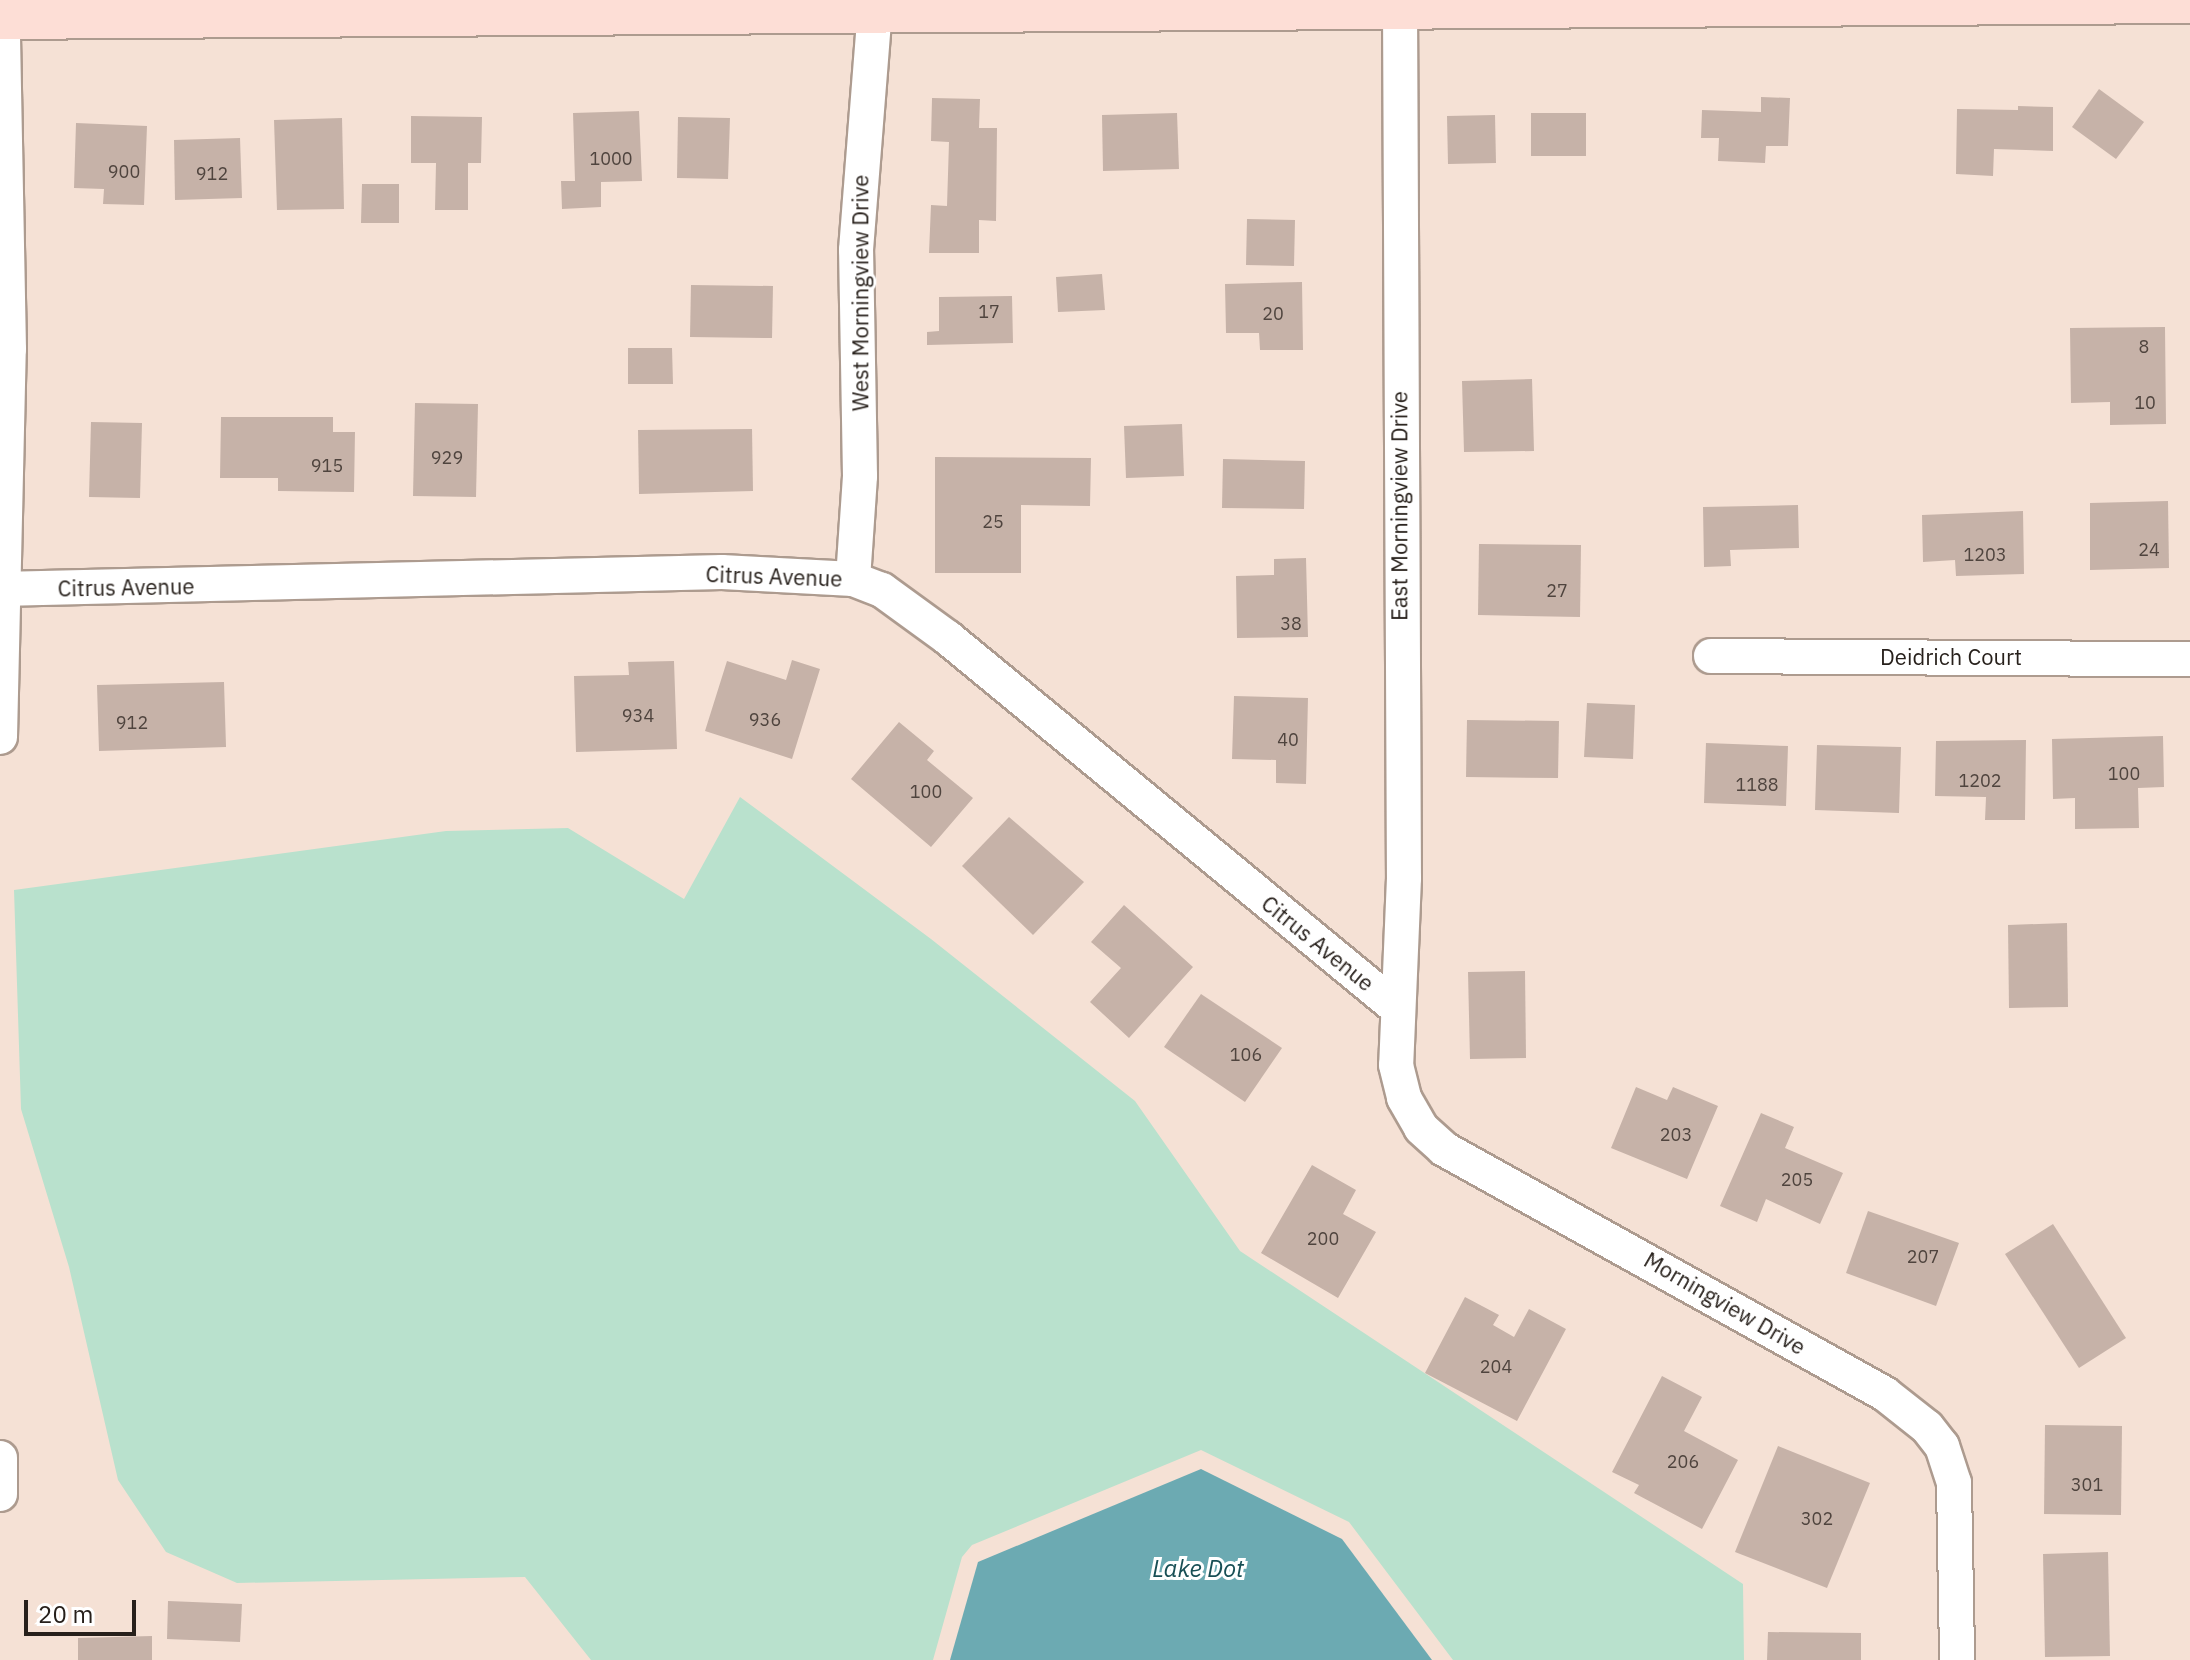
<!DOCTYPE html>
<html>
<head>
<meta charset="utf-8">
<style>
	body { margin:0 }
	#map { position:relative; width:2190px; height:1660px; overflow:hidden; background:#f5e1d5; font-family:"IBM Plex Sans",sans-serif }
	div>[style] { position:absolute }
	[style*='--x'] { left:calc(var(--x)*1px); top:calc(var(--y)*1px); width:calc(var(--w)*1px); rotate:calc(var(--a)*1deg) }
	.green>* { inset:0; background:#b9e1cd }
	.water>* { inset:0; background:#6caab2 }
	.building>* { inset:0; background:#c6b2a8 }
	.roads { filter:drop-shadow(2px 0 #ad9b8f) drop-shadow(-2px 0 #ad9b8f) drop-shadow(0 2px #ad9b8f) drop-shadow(0 -2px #ad9b8f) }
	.minor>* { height:34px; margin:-17px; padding:0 17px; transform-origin:17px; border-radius:17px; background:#fff }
	.secondary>* { height:44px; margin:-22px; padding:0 22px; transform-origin:22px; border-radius:22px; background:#fdded6 }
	span { translate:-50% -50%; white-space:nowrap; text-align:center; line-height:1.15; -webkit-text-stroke:6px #fff; paint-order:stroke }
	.number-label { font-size:18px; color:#4f443e }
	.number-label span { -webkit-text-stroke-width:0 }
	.street-label { font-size:22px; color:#27201b }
	.water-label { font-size:24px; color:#184f55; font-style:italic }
	.scale { position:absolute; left:24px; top:1600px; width:112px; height:36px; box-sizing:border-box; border:4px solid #27201b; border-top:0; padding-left:10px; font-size:24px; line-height:28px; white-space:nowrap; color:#27201b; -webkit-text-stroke:6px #fff; paint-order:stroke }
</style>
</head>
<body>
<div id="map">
	<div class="green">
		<div style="clip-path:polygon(740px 797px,931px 939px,1135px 1101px,1240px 1251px,1743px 1584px,1744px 1660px,1453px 1660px,1349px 1522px,1201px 1450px,972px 1545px,962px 1557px,933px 1660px,591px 1660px,525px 1577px,237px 1583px,166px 1552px,118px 1480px,69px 1267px,21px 1109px,14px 890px,446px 831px,568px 828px,684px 899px)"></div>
	</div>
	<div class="water">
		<div style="clip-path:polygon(1201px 1469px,1342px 1539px,1432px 1660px,950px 1660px,978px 1562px)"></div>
	</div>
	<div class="building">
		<div style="clip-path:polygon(2099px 89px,2144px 122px,2116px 159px,2072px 127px)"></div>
		<div style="clip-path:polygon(1761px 97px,1790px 98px,1788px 146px,1766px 146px,1765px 163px,1718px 161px,1719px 138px,1701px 138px,1702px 110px,1761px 112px)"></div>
		<div style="clip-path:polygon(932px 98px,980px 99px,979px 128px,997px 128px,996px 221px,979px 220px,979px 253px,929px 253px,931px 205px,947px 206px,949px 142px,931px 141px)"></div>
		<div style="clip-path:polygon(2018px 106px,2053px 107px,2053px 151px,1994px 149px,1993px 176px,1956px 174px,1957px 109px,2018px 110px)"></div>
		<div style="clip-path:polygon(639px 111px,642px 181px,601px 182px,601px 207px,562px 209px,561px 181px,575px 181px,573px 113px)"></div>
		<div style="clip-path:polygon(1177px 113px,1179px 169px,1103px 171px,1102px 115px)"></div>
		<div style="clip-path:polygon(1531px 113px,1586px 113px,1586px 156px,1531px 156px)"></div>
		<div style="clip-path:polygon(1495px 115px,1496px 163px,1448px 164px,1447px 116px)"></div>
		<div style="clip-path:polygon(411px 116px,482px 117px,481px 163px,468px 163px,468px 210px,435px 210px,436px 163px,411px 163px)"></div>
		<div style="clip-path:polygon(678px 117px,730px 118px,728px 179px,677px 178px)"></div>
		<div style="clip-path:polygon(342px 118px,344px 209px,277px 210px,274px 120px)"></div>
		<div style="clip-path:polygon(76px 123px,147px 126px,144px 205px,103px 204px,104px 189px,74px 188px)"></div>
		<div style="clip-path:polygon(240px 138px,242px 198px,175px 200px,174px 140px)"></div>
		<div style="clip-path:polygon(362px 184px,399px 184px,399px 223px,361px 223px)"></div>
		<div style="clip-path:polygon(1247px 219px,1295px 220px,1294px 266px,1246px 265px)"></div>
		<div style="clip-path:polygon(1102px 274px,1105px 310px,1058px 312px,1056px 277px)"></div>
		<div style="clip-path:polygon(1302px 282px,1303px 350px,1260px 350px,1259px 333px,1226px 333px,1225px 284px)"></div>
		<div style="clip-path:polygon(691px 285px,773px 286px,772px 338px,690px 337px)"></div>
		<div style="clip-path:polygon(1012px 296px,1013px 343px,927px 345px,927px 332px,939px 331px,939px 297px)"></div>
		<div style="clip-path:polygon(2165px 327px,2166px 424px,2110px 425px,2110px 402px,2071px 403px,2070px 328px)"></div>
		<div style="clip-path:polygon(628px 348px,672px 348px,673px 384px,628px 384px)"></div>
		<div style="clip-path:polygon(1532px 379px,1534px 451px,1464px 452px,1462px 381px)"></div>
		<div style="clip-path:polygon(415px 403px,478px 404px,476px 497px,413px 496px)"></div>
		<div style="clip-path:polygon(221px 417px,333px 417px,333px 432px,355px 432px,354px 492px,278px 491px,278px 478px,220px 478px)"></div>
		<div style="clip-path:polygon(91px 422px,142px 423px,140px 498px,89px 497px)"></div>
		<div style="clip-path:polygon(1182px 424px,1184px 476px,1126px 478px,1124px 426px)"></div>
		<div style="clip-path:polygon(752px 429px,753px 491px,639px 494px,638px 430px)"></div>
		<div style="clip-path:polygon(935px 457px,1091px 458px,1090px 506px,1021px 505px,1021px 573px,935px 573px)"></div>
		<div style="clip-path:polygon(1223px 459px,1305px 461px,1304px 509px,1222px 508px)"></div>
		<div style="clip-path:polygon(2168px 501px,2169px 568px,2090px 570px,2090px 503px)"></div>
		<div style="clip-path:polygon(1798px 505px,1799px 548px,1730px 550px,1731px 566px,1704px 567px,1703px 507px)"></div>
		<div style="clip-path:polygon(2023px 511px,2024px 574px,1956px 576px,1955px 560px,1923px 562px,1922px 515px)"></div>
		<div style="clip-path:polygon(1479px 544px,1581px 545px,1580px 617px,1478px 615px)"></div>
		<div style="clip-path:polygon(1306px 558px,1308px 637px,1237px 638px,1236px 576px,1274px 575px,1274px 559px)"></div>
		<div style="clip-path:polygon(792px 660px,820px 669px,792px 759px,705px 731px,727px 661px,786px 680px)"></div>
		<div style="clip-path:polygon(674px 661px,677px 749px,576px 752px,574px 676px,629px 675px,628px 662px)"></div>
		<div style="clip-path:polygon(224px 682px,226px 747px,99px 751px,97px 685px)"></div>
		<div style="clip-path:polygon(1234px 696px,1308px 698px,1306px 784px,1276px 783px,1276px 760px,1232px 759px)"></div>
		<div style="clip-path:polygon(1587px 703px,1635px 705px,1633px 759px,1584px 757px)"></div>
		<div style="clip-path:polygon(1467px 720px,1559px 721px,1558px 778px,1466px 777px)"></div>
		<div style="clip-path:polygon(899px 722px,934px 751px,927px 760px,973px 798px,931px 847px,851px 779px)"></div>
		<div style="clip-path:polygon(2163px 736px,2164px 787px,2138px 788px,2139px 828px,2075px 829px,2075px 798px,2053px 799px,2052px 739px)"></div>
		<div style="clip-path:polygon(2026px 740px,2025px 820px,1985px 820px,1986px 797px,1935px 796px,1936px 741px)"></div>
		<div style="clip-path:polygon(1706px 743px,1788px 746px,1786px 806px,1704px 803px)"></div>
		<div style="clip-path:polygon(1817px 745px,1901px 747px,1899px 813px,1815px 810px)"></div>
		<div style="clip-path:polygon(1009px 817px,1084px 882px,1033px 935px,962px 866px)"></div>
		<div style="clip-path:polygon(1124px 905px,1193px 967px,1129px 1038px,1090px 1002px,1121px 968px,1091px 942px)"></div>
		<div style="clip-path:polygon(2067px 923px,2068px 1007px,2009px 1008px,2008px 925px)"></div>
		<div style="clip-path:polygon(1525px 971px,1526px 1058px,1470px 1059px,1468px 972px)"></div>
		<div style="clip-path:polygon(1201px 994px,1282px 1048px,1245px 1102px,1164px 1047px)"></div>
		<div style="clip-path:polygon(1636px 1087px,1667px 1100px,1673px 1087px,1718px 1106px,1687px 1179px,1611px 1148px)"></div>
		<div style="clip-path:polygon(1761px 1113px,1794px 1127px,1785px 1148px,1843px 1173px,1820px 1224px,1766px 1199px,1757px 1222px,1720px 1206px)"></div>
		<div style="clip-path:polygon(1312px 1165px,1356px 1190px,1343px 1214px,1376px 1232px,1338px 1298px,1261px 1253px)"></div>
		<div style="clip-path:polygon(1868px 1211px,1959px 1243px,1936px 1306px,1846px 1273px)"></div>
		<div style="clip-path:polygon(2053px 1224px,2126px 1338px,2079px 1368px,2005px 1254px)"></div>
		<div style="clip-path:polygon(1465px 1297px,1499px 1315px,1493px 1325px,1514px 1337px,1529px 1309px,1566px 1329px,1517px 1421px,1425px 1373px)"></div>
		<div style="clip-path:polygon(1662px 1376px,1702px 1397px,1684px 1431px,1738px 1460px,1702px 1529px,1634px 1493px,1639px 1485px,1612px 1472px)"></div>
		<div style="clip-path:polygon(2045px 1425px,2122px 1426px,2121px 1515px,2044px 1514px)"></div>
		<div style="clip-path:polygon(1778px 1446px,1870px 1483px,1827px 1588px,1735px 1552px)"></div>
		<div style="clip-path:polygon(2108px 1552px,2110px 1656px,2045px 1657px,2043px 1554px)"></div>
		<div style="clip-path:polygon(168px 1601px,242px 1604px,240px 1642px,167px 1639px)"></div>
		<div style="clip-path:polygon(1768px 1632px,1861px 1633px,1861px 1660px,1767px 1660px)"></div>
		<div style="clip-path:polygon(152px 1636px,152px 1660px,78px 1660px,78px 1638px)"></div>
	</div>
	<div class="roads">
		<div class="minor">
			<div style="--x:1400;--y:4;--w:874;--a:89.74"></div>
			<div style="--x:1404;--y:878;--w:187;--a:92.4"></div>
			<div style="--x:1396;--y:1065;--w:34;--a:76"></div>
			<div style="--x:1404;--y:1098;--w:34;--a:60"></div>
			<div style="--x:1421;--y:1128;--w:31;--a:42"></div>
			<div style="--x:1444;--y:1149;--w:504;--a:29.05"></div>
			<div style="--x:1885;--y:1394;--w:53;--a:38.2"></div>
			<div style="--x:1927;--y:1427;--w:24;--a:52"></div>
			<div style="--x:1942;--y:1446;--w:39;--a:72"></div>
			<div style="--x:1954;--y:1483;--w:177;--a:89"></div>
			<div style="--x:853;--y:579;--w:103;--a:-86.1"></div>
			<div style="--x:860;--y:476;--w:226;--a:-91"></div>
			<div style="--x:856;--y:250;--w:244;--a:-85.5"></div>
			<div style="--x:0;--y:589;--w:722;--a:-1.35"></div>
			<div style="--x:722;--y:572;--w:131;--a:3.1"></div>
			<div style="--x:853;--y:579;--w:31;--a:21"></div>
			<div style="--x:882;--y:590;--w:82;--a:36"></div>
			<div style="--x:948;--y:638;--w:582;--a:39.49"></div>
			<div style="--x:1711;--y:656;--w:479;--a:0.4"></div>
			<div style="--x:0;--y:737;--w:388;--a:-88.7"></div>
			<div style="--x:9;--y:349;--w:349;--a:-91.1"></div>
			<div style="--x:0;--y:1458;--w:36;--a:90"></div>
		</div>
		<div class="secondary">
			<div style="--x:0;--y:17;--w:2190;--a:-0.42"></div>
		</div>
	</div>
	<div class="number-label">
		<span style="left:611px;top:159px">1000</span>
		<span style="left:124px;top:172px">900</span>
		<span style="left:212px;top:174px">912</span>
		<span style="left:989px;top:312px">17</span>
		<span style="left:1273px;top:314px">20</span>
		<span style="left:2144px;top:347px">8</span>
		<span style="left:2145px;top:403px">10</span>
		<span style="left:447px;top:458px">929</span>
		<span style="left:327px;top:466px">915</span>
		<span style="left:993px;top:522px">25</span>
		<span style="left:2149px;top:550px">24</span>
		<span style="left:1985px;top:555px">1203</span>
		<span style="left:1557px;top:591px">27</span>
		<span style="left:1291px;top:624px">38</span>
		<span style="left:638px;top:716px">934</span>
		<span style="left:765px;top:720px">936</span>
		<span style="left:132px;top:723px">912</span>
		<span style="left:1288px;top:740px">40</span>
		<span style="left:2124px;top:774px">100</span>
		<span style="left:1980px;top:781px">1202</span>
		<span style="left:1757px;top:785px">1188</span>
		<span style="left:926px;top:792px">100</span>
		<span style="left:1246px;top:1055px">106</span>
		<span style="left:1676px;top:1135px">203</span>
		<span style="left:1797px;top:1180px">205</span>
		<span style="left:1323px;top:1239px">200</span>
		<span style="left:1923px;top:1257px">207</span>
		<span style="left:1496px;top:1367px">204</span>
		<span style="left:1683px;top:1462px">206</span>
		<span style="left:2087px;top:1485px">301</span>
		<span style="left:1817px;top:1519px">302</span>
	</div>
	<div class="street-label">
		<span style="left:860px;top:293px;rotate:-90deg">West Morningview Drive</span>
		<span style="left:1399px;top:506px;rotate:-90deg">East Morningview Drive</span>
		<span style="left:774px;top:576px;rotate:2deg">Citrus Avenue</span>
		<span style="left:126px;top:587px;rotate:-1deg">Citrus Avenue</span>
		<span style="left:1951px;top:657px">Deidrich Court</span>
		<span style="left:1318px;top:943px;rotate:39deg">Citrus Avenue</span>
		<span style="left:1725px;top:1303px;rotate:30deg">Morningview Drive</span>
	</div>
	<div class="water-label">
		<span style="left:1198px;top:1569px">Lake Dot</span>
	</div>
	<div class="scale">20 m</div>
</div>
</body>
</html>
